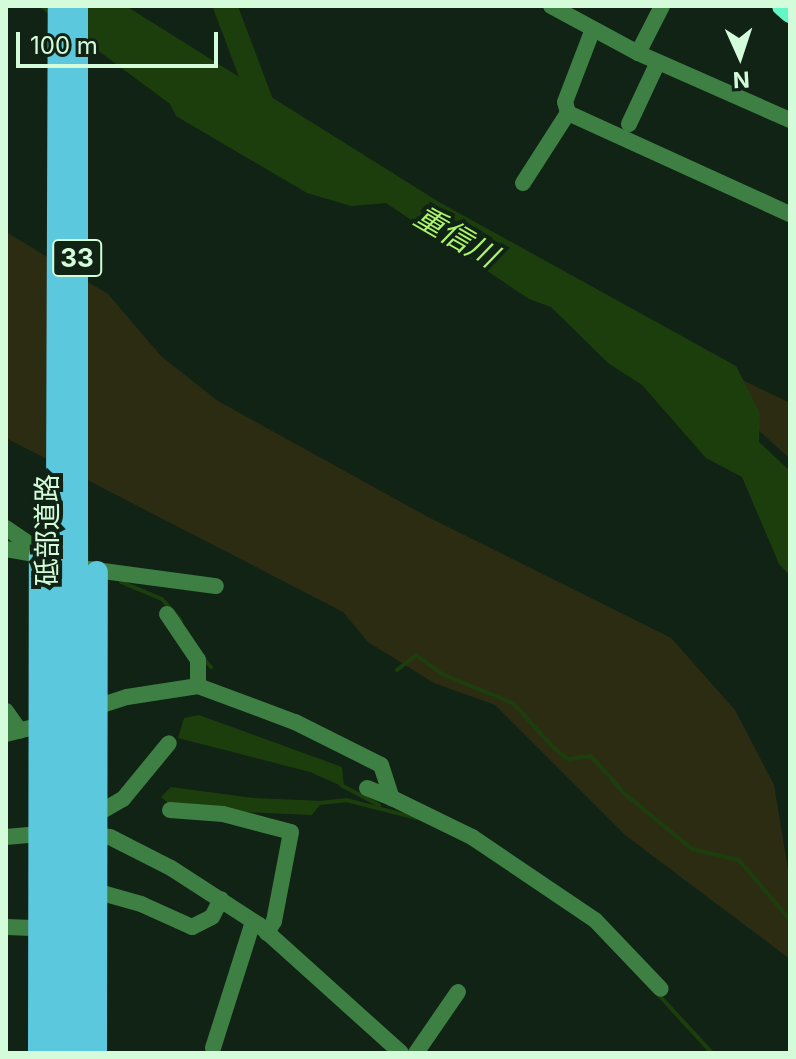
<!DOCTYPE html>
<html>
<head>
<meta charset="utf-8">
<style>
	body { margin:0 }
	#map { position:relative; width:796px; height:1059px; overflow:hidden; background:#102314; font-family:Inter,"Noto Sans JP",sans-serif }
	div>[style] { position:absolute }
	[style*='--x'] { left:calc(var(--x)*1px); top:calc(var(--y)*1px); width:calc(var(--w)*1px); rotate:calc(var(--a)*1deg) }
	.green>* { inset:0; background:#2c2c13 }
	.water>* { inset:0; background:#1c3e0d }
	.stream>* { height:4px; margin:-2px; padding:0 2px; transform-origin:2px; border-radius:2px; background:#1c3e0d }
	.river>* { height:24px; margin:-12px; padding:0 12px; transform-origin:12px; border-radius:12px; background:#1c3e0d }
	.minor>* { height:16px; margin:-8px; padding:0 8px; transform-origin:8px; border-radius:8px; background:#3e7f44 }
	.primary>* { height:20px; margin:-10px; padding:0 10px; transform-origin:10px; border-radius:10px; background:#62f5c6 }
	.trunk>* { height:22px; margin:-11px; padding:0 11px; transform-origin:11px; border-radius:11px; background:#5cc8dd }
	.trunk-bridge>* { height:22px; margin:-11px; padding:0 11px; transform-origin:11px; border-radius:11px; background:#5cc8dd }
	span { translate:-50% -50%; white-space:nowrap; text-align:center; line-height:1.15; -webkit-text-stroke:8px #102314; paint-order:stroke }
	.shield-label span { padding:2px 6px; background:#102314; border:2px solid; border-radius:6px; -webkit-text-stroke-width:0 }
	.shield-label { font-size:26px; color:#d4fcdb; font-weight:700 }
	.street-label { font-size:28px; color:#d4fcdb }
	.water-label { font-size:30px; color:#acf569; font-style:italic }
	.frame { position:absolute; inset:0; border:8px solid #d4fcdb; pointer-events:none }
	.north { position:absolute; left:700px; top:16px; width:80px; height:80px; -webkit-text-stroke:6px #102314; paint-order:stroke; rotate:177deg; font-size:22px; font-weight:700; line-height:32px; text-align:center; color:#d4fcdb }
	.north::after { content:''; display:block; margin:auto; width:28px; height:36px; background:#d4fcdb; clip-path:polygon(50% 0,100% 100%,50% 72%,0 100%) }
	.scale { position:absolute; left:16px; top:32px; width:202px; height:36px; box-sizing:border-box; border:4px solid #d4fcdb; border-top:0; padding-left:10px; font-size:24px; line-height:28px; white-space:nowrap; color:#d4fcdb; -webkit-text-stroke:6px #102314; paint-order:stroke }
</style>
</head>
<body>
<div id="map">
	<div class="green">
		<div style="clip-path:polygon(6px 232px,108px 294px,161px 356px,218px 401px,428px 517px,671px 638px,735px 710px,774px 785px,790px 881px,790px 959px,625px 835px,495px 705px,434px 683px,368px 642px,343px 612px,6px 438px)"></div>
		<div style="clip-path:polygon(660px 340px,790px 403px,790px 459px)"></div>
	</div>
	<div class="water">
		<div style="clip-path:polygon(38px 6px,126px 6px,439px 202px,736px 366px,760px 413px,759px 442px,790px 471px,790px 576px,779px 564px,742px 477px,706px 458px,642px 385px,608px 363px,551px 307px,529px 299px,386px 203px,351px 206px,307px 193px,176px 116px,170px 104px)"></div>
		<div style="clip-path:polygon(199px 715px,342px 767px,344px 787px,310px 772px,178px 738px,184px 718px)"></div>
		<div style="clip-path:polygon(171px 787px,253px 798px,323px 801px,312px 815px,240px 812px,169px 804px,161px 797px)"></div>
	</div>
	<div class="stream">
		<div style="--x:121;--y:582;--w:44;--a:22.5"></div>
		<div style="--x:162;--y:599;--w:29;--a:49"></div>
		<div style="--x:204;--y:659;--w:11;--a:49"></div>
		<div style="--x:397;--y:670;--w:24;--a:-38"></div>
		<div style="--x:416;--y:655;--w:34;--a:36"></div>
		<div style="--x:444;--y:675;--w:74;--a:22.1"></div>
		<div style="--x:513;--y:703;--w:59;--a:47.7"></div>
		<div style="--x:553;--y:747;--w:19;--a:39"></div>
		<div style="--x:568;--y:759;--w:23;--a:-7"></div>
		<div style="--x:591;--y:756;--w:51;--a:48.2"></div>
		<div style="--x:625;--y:794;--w:87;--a:39.4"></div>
		<div style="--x:692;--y:849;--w:48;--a:13.2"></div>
		<div style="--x:739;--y:860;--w:79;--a:49.6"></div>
		<div style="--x:341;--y:785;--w:43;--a:27.8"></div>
		<div style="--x:319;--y:803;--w:27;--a:-6"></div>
		<div style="--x:346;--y:800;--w:72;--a:14.4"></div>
		<div style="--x:657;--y:993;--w:81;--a:47.5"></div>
	</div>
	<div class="river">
		<div style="--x:225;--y:6;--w:113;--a:69.3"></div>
	</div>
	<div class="minor">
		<div style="--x:551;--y:6;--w:99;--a:28.4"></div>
		<div style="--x:638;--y:53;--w:166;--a:23.8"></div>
		<div style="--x:638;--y:53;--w:53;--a:-62.9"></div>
		<div style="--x:568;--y:113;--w:11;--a:-105"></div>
		<div style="--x:565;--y:102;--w:78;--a:-69"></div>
		<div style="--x:629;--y:124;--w:68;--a:-64.9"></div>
		<div style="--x:523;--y:183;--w:83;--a:-57.3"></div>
		<div style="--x:568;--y:113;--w:244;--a:24.5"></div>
		<div style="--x:6;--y:528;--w:53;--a:34.3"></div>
		<div style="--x:6;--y:549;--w:35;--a:10"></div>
		<div style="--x:88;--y:569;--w:129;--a:7.6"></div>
		<div style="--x:167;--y:614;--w:55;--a:56"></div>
		<div style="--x:198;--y:660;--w:26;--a:90"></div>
		<div style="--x:90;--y:709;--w:39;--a:-18"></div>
		<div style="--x:127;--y:697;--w:72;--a:-8.8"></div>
		<div style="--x:198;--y:686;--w:103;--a:20.4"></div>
		<div style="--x:295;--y:722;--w:96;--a:26.6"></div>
		<div style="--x:381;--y:765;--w:35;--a:72"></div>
		<div style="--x:392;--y:798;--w:89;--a:26"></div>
		<div style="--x:472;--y:837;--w:148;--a:34"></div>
		<div style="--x:595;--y:920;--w:95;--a:46.3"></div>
		<div style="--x:6;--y:711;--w:24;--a:55"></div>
		<div style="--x:6;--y:734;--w:44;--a:-14.3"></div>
		<div style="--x:367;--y:788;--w:27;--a:22"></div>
		<div style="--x:170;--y:810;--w:53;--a:4.3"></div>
		<div style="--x:223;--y:814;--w:70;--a:14.8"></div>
		<div style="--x:291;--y:832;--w:91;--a:100.8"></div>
		<div style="--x:274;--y:921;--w:14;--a:120"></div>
		<div style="--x:95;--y:815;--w:32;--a:-30"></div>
		<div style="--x:123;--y:799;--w:72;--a:-50.6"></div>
		<div style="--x:89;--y:833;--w:21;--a:11"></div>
		<div style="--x:110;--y:837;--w:68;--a:26.9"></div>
		<div style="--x:171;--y:868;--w:105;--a:32.9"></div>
		<div style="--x:259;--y:925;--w:191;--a:42"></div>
		<div style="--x:6;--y:837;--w:44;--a:-5.2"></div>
		<div style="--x:95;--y:891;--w:48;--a:15.8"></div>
		<div style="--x:141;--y:904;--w:56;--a:24.3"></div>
		<div style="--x:192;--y:927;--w:22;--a:-27"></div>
		<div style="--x:212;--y:917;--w:20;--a:-63"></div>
		<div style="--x:6;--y:927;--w:34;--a:2"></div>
		<div style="--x:213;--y:1048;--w:132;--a:-72.4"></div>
		<div style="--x:416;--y:1053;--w:74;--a:-55.5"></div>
	</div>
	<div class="primary">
		<div style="--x:782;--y:6;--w:11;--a:41"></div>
	</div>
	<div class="trunk">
		<div style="--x:57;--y:501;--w:495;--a:-89.8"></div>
		<div style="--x:77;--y:510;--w:504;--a:-90"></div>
		<div style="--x:39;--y:1053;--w:498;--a:-89.9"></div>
		<div style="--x:58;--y:1053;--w:71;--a:-89.2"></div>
		<div style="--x:77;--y:1053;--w:71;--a:-89.2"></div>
		<div style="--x:96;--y:1053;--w:481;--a:-89.9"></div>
	</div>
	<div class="trunk-bridge">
		<div style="--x:57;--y:501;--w:481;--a:89.8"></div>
		<div style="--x:77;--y:510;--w:472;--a:89.9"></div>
	</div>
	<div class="shield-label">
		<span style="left:77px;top:258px">33</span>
	</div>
	<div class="street-label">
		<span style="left:47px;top:530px;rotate:-90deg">砥部道路</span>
	</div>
	<div class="water-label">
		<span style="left:456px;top:236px;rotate:30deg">重信川</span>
	</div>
	<div class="frame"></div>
	<div class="north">N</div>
	<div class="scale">100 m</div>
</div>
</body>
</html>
